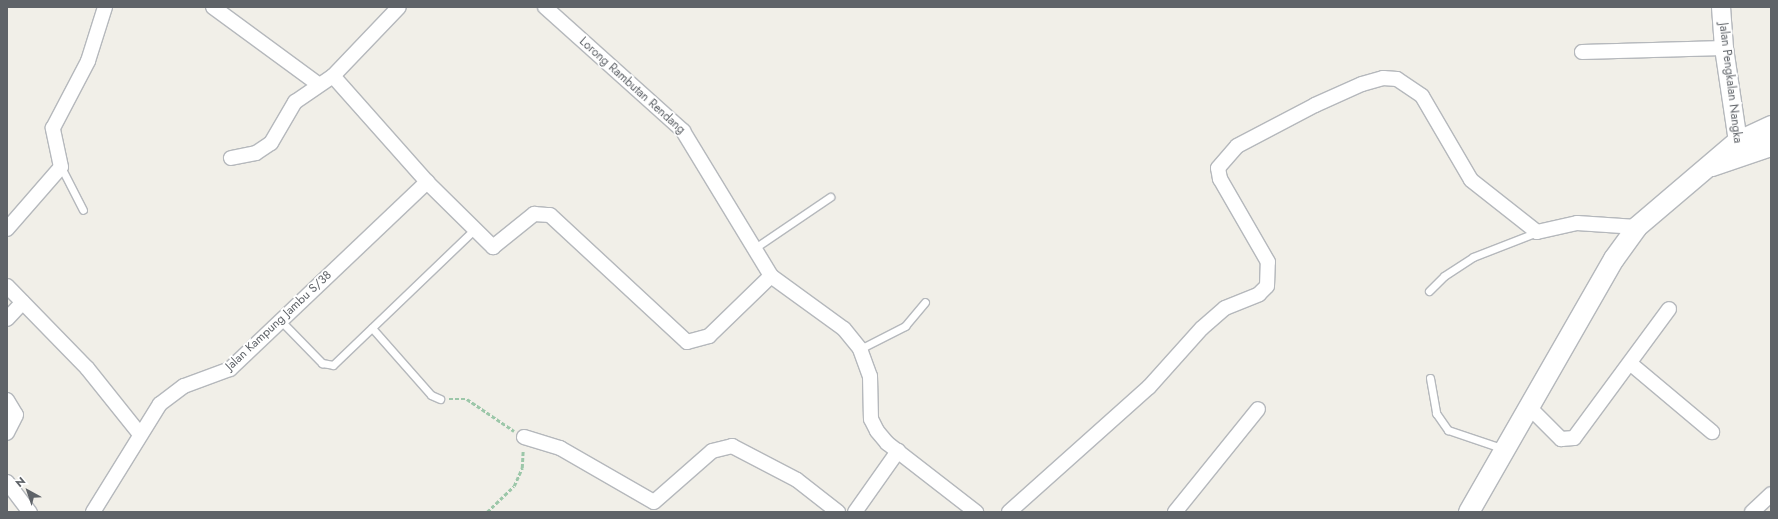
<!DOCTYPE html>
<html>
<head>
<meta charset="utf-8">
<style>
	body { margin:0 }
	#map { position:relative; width:1778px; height:519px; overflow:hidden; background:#f1efe8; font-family:Jost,sans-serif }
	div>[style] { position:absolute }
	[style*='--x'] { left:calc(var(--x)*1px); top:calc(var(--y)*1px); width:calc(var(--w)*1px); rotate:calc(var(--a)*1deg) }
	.path>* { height:2.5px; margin-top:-1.25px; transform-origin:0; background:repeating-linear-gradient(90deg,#9cc7a9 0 4px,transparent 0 6px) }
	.roads { filter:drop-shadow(1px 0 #b5b8bc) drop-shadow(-1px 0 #b5b8bc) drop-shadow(0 1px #b5b8bc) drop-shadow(0 -1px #b5b8bc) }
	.service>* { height:7px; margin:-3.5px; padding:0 3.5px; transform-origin:3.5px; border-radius:3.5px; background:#fff }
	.minor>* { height:14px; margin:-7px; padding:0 7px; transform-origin:7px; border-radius:7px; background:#fff }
	.tertiary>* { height:18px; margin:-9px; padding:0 9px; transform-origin:9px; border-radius:9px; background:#fff }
	.secondary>* { height:20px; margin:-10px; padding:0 10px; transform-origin:10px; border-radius:10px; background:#fff }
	span { translate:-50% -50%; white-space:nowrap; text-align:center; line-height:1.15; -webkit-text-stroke:3.5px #fff; paint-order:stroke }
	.street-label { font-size:12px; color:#5f6368 }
	.frame { position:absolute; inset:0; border:8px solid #5f6368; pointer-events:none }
	.north { position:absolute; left:8px; top:471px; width:40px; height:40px; -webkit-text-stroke:3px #fff; paint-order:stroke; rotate:320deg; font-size:11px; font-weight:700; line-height:16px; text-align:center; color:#5f6368 }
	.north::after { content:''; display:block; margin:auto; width:14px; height:18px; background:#5f6368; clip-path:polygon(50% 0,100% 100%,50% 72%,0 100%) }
</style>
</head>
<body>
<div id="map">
	<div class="path">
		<div style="--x:449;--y:399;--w:18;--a:0"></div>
		<div style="--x:467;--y:399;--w:57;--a:34.2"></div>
		<div style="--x:487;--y:512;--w:37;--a:-44"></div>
		<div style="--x:514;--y:486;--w:20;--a:-66"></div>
		<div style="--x:522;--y:468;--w:18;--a:-87"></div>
	</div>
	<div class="roads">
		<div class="service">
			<div style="--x:61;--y:167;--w:48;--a:62.9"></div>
			<div style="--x:755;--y:248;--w:91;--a:-34.2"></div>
			<div style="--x:1429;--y:291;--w:21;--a:-45"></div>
			<div style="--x:1444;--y:276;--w:35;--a:-33"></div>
			<div style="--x:1473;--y:257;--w:69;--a:-21.3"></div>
			<div style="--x:281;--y:321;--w:59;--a:45.7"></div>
			<div style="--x:322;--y:363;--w:11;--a:10"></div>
			<div style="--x:333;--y:365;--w:197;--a:-43.8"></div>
			<div style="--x:372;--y:328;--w:89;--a:48.6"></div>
			<div style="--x:431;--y:395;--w:10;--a:24"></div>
			<div style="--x:860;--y:349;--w:51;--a:-27.1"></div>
			<div style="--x:905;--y:326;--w:31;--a:-50"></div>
			<div style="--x:1430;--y:378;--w:36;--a:80"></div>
			<div style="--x:1436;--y:413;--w:21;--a:55"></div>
			<div style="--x:1448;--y:430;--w:59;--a:18.7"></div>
		</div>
		<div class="minor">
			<div style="--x:213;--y:7;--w:130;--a:36.3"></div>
			<div style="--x:545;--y:7;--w:186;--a:41.9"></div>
			<div style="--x:683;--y:131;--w:170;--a:58.7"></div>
			<div style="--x:771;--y:276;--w:90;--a:36"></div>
			<div style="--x:844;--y:329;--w:26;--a:51"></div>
			<div style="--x:860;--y:349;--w:29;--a:70"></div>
			<div style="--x:870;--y:376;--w:43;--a:88.7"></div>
			<div style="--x:871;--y:419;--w:13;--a:63"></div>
			<div style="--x:877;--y:431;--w:16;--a:50"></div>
			<div style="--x:887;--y:443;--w:113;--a:37.8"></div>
			<div style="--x:1582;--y:52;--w:142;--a:-1.6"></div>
			<div style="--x:333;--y:76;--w:142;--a:48.4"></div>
			<div style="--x:427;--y:182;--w:93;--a:44.6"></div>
			<div style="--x:493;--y:247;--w:53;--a:-38.8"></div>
			<div style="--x:534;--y:214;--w:16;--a:4"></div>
			<div style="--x:550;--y:215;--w:187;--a:42.8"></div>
			<div style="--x:687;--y:342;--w:23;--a:-15"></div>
			<div style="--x:709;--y:336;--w:86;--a:-44.1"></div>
			<div style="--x:231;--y:158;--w:25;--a:-11"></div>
			<div style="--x:256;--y:153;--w:18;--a:-34"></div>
			<div style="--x:271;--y:143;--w:48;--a:-59.7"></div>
			<div style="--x:295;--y:102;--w:46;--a:-34.4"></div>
			<div style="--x:333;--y:76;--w:95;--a:-46.3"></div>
			<div style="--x:7;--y:229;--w:82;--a:-48.9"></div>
			<div style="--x:61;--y:167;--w:40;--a:-102"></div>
			<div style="--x:53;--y:128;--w:76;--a:-62.4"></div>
			<div style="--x:88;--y:61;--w:57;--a:-72.5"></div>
			<div style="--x:7;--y:286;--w:115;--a:45.7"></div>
			<div style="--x:87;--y:368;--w:83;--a:51.3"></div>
			<div style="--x:7;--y:319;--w:23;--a:-47"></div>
			<div style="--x:1631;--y:364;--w:106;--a:40"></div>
			<div style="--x:7;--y:400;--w:17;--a:59"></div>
			<div style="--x:16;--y:415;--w:20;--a:117"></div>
			<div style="--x:1528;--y:406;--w:47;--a:45"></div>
			<div style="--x:1561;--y:439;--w:13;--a:-4"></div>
			<div style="--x:1574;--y:438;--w:160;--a:-53.6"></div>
			<div style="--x:524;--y:437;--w:38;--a:17"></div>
			<div style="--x:560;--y:448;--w:108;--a:29.9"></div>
			<div style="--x:654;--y:502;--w:77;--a:-41.3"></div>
			<div style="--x:712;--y:451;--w:21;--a:-14"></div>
			<div style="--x:732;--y:446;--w:73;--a:27.6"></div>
			<div style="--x:797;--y:480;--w:52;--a:38"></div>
			<div style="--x:7;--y:482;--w:38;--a:53"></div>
			<div style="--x:93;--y:512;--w:127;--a:-58.2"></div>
			<div style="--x:160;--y:404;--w:30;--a:-37"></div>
			<div style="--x:184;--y:386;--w:49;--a:-20.3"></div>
			<div style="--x:230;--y:369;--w:272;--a:-43.5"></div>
			<div style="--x:855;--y:512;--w:75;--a:-54.8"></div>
			<div style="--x:1009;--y:512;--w:188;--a:-41.8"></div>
			<div style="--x:1149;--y:387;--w:79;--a:-48.1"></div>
			<div style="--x:1202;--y:328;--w:30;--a:-41"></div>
			<div style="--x:1225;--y:308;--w:37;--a:-22"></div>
			<div style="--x:1259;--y:294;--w:11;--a:-45"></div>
			<div style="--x:1267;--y:286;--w:24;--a:-88"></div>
			<div style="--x:1268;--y:262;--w:96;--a:-120"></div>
			<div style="--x:1220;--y:179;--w:11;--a:-100"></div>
			<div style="--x:1218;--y:168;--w:29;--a:-49"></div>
			<div style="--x:1237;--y:146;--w:88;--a:-27.7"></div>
			<div style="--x:1315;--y:105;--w:51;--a:-24.1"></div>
			<div style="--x:1362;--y:84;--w:22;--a:-16"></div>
			<div style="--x:1383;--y:78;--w:14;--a:4"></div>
			<div style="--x:1397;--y:79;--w:30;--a:34"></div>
			<div style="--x:1422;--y:96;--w:97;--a:59.7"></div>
			<div style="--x:1471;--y:180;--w:84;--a:38.2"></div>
			<div style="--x:1537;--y:232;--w:41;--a:-12.7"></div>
			<div style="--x:1577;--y:223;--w:60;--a:3.8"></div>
			<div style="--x:1175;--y:512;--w:132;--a:-51.1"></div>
			<div style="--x:1752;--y:512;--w:26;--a:-43"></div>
		</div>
		<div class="tertiary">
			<div style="--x:1721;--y:7;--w:41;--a:85.8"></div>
			<div style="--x:1724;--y:48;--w:108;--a:81.5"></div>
		</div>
		<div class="secondary">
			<div style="--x:1712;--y:166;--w:62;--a:-18.7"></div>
			<div style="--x:1469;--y:512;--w:292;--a:-60.2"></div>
			<div style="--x:1614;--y:259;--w:39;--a:-54"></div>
			<div style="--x:1637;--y:227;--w:131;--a:-40.4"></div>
			<div style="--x:1737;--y:142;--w:38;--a:-25"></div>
		</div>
	</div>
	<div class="street-label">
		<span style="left:1730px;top:83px;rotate:83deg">Jalan Pengkalan Nangka</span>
		<span style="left:632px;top:86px;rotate:42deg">Lorong Rambutan Rendang</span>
		<span style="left:279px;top:321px;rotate:-43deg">Jalan Kampung Jambu S/38</span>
	</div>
	<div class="frame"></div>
	<div class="north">N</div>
</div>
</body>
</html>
